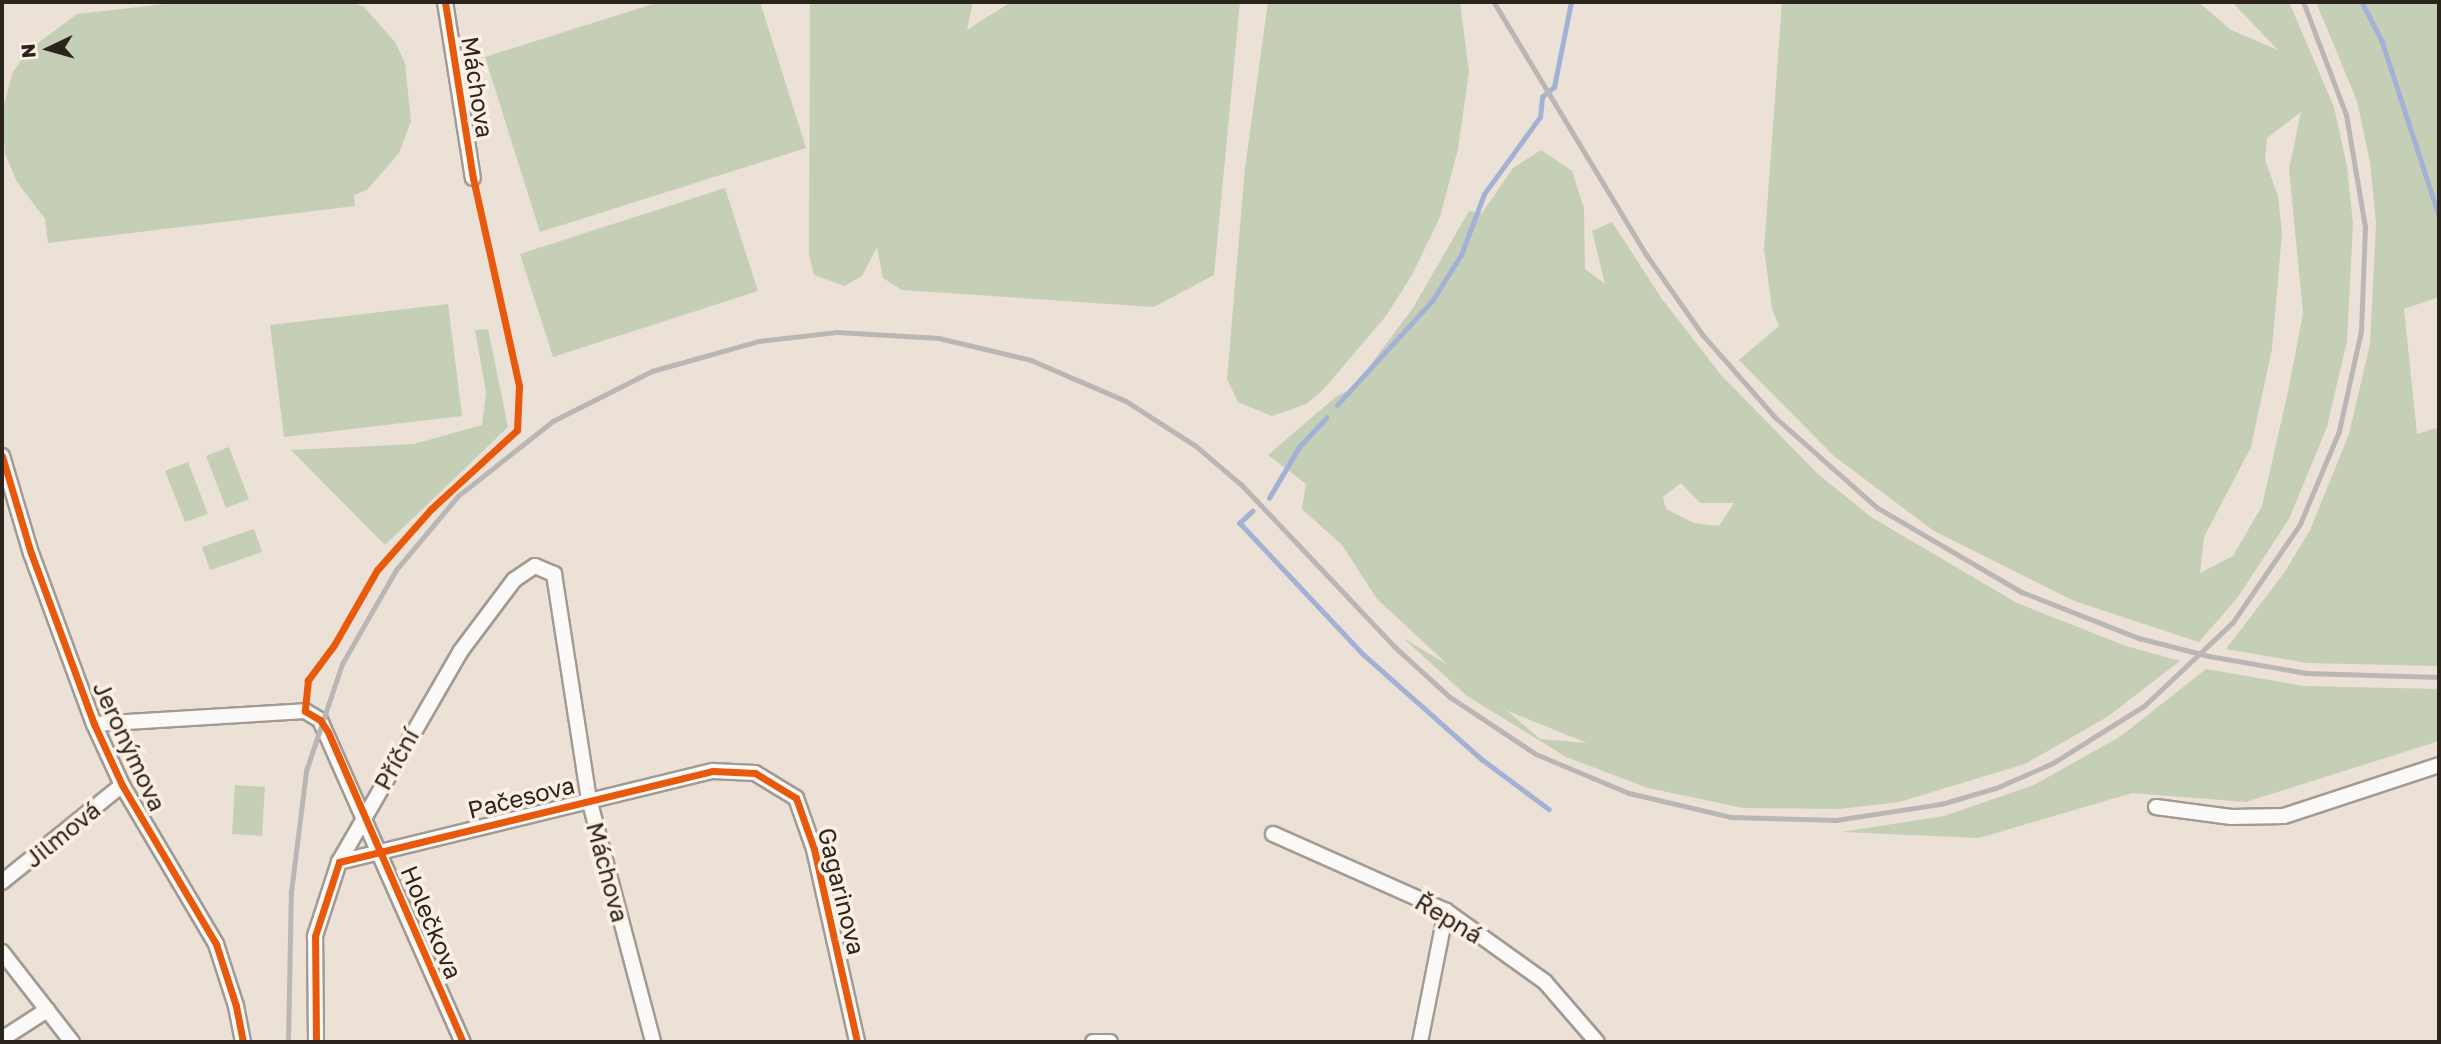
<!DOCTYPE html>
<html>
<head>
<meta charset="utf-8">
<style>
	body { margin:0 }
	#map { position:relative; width:2441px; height:1044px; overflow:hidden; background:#ece1d7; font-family:"Golos Text",sans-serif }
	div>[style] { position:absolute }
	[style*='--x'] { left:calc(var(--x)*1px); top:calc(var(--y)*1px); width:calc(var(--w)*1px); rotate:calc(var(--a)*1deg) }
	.green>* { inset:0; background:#c4cfb6 }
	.stream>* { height:4.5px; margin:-2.25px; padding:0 2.25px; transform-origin:2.25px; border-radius:2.25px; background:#a2b1d4 }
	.roads { filter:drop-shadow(2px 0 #a29a93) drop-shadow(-2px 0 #a29a93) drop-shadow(0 2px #a29a93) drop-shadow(0 -2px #a29a93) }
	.street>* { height:14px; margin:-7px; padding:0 7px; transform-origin:7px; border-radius:7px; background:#fcfaf9 }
	.rail>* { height:4.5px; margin:-2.25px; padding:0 2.25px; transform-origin:2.25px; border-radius:2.25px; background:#b9b6b4 }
	.cycleway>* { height:7px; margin:-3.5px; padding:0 3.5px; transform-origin:3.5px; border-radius:3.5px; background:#e8590c }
	span { translate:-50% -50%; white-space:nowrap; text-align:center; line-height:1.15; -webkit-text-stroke:7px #fcefe4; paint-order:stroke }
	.street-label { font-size:24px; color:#2b241d }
	.frame { position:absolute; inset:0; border:4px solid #2b241d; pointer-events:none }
	.north { position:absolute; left:14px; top:14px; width:70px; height:70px; -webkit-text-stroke:5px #fcefe4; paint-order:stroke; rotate:265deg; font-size:19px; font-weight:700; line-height:28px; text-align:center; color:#2b241d }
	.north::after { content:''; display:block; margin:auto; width:24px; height:32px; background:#2b241d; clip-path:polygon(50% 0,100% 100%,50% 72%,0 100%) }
</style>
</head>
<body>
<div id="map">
	<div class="green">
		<div style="clip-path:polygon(183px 2px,352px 2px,364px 7px,395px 42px,405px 63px,411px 121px,399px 153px,367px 190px,354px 195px,355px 206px,48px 243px,45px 219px,17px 182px,5px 154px,2px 112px,12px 74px,26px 52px,77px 14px)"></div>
		<div style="clip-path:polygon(659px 2px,760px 2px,806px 148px,540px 232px,485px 57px)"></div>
		<div style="clip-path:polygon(810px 2px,973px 2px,967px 30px,1011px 2px,1240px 2px,1214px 275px,1154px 307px,902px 290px,883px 278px,877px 247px,862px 276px,844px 286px,814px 275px,809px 254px)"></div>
		<div style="clip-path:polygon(1268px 2px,1460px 2px,1469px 72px,1458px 149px,1440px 217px,1412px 275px,1386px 316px,1322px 391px,1306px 404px,1272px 416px,1238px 402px,1227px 379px,1245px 168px)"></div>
		<div style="clip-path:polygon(evenodd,1782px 2px,2198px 2px,2231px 30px,2278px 50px,2232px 2px,2289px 2px,2334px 107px,2347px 166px,2353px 224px,2347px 341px,2327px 427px,2289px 519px,2238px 597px,2199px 642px,2074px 601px,1934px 531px,1834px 456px,1739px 360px,1779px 326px,1772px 309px,1764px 249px,1782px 2px,2301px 112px,2289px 169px,2303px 313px,2288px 392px,2262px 506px,2233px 556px,2200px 573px,2204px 537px,2251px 447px,2272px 349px,2282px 233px,2278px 196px,2265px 160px,2267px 138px,2301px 112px)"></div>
		<div style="clip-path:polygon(2316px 2px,2439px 2px,2439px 297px,2404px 309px,2417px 434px,2439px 427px,2439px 666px,2307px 663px,2226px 649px,2284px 573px,2310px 530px,2349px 434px,2370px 344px,2376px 223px,2370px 162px,2357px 101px)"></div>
		<div style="clip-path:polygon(evenodd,1541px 150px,1572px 171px,1584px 208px,1585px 269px,1605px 284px,1592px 231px,1612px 222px,1662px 299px,1721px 375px,1818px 474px,1871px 517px,2017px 603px,2126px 646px,2180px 661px,2107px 717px,2025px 764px,1899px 802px,1840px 809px,1743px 808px,1648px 788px,1566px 757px,1467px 696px,1403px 638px,1448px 665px,1377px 599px,1342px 545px,1302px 509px,1306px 484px,1268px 455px,1337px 396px,1353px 388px,1413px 308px,1469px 211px,1482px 213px,1513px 168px,1541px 150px,1681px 483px,1700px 503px,1734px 503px,1719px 526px,1694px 523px,1666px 509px,1663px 497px,1681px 483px,1541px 150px,1499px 704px,1508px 711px,1587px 743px,1540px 739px,1499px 704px)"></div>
		<div style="clip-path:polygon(725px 188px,758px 291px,553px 357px,520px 254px)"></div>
		<div style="clip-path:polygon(448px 304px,462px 416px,284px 437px,270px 325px)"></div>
		<div style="clip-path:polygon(488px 329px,508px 427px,385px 545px,291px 450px,414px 444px,482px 425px,486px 392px,475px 330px)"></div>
		<div style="clip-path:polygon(229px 447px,249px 499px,226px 508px,206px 456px)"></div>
		<div style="clip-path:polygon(188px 462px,208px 514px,185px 522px,165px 471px)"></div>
		<div style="clip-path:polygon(254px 529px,262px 552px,210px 570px,202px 547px)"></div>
		<div style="clip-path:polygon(2206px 669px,2304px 686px,2439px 689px,2439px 741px,2246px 802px,2132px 793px,1979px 838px,1841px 832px,1944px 816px,2034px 785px,2121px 736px)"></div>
		<div style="clip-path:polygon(235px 785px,265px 787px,262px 836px,232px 834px)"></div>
	</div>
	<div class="stream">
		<div style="--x:2362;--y:2;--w:44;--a:62.9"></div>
		<div style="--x:2382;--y:41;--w:183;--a:71.9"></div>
		<div style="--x:1337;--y:405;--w:141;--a:-47.6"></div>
		<div style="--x:1432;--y:301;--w:54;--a:-57.8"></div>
		<div style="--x:1461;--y:255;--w:65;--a:-69.3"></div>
		<div style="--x:1484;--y:194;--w:95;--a:-54"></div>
		<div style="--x:1540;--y:117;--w:20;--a:-84"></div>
		<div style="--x:1542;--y:97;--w:16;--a:-40"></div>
		<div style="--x:1554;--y:87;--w:87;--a:-78.7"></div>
		<div style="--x:1269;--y:498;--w:59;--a:-59.5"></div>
		<div style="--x:1299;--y:447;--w:40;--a:-47"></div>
		<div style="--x:1253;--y:511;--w:18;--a:137"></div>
		<div style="--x:1240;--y:523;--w:180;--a:46.8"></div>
		<div style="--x:1363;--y:654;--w:160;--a:41.5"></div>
		<div style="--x:1483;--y:760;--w:82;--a:36.6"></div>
	</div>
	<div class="roads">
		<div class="street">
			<div style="--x:445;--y:2;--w:178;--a:81"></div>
			<div style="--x:2;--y:456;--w:101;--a:73.4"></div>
			<div style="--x:31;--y:553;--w:182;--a:69.8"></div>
			<div style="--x:94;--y:724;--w:67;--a:65.3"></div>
			<div style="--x:122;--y:785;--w:185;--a:59.4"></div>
			<div style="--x:216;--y:944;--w:65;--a:72.1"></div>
			<div style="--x:236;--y:1006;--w:37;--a:79"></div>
			<div style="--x:94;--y:724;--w:211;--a:-3.5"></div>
			<div style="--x:305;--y:711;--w:17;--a:31"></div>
			<div style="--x:320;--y:720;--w:352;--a:66.1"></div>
			<div style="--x:2156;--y:807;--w:76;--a:7.6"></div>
			<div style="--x:2231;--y:817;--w:53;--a:-1.1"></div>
			<div style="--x:2284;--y:816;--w:163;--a:-18.2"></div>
			<div style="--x:1273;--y:834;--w:189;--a:24"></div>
			<div style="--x:1446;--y:911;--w:122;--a:35.6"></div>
			<div style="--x:1545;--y:982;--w:79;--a:49.1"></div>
			<div style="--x:339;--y:862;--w:385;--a:-13.7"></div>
			<div style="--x:713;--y:771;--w:42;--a:2.7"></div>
			<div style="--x:755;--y:773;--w:48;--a:31.4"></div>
			<div style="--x:796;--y:798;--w:54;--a:70.6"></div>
			<div style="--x:814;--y:849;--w:198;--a:77.4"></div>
			<div style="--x:2;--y:882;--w:154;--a:-38.9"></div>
			<div style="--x:2;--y:952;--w:114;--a:52.1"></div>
			<div style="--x:2;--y:1039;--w:54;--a:-32.8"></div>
			<div style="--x:316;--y:1042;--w:106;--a:-90.5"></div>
			<div style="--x:315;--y:936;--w:78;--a:-72"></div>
			<div style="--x:339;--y:862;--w:242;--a:-60"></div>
			<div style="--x:460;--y:652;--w:90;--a:-53.1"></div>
			<div style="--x:514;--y:580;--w:25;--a:-34"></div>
			<div style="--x:535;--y:566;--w:21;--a:23"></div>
			<div style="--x:554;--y:574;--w:228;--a:81.2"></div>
			<div style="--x:589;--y:799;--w:251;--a:75.2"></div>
			<div style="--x:1093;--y:1042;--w:17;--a:0"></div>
			<div style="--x:1420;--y:1042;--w:134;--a:-78.8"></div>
		</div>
	</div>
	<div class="rail">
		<div style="--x:1494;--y:2;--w:294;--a:58.9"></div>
		<div style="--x:1646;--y:254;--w:99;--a:54.9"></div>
		<div style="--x:1703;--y:335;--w:109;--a:48.7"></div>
		<div style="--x:1775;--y:417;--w:137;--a:41.5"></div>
		<div style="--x:1878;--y:508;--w:167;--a:30.3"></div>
		<div style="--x:2022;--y:592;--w:126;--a:21.5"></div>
		<div style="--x:2139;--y:638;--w:72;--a:14.4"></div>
		<div style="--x:2209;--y:656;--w:98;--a:9.9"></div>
		<div style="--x:2306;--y:673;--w:133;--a:1.7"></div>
		<div style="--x:288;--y:1042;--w:150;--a:-88.9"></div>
		<div style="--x:291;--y:892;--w:122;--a:-82.9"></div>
		<div style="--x:306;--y:771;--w:113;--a:-71.4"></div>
		<div style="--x:342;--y:664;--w:108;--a:-60.1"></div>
		<div style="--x:396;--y:570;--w:97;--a:-50"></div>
		<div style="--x:458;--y:496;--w:121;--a:-38.3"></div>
		<div style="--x:553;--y:421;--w:111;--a:-26.8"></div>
		<div style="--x:652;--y:371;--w:111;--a:-15.7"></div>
		<div style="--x:759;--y:341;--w:79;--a:-6.6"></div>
		<div style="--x:837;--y:332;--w:102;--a:3.4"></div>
		<div style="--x:939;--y:338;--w:95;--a:13.4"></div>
		<div style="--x:1031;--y:360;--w:103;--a:23.3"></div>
		<div style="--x:1126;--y:401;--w:83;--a:32.7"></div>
		<div style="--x:1196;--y:446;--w:60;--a:40.3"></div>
		<div style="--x:1242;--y:485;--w:221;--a:46.6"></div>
		<div style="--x:1394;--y:646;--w:76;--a:42.3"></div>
		<div style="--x:1450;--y:697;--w:103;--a:33.5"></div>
		<div style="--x:1536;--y:754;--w:101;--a:22.8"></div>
		<div style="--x:1629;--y:793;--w:105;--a:13.2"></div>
		<div style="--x:1731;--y:817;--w:105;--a:1.6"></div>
		<div style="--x:1836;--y:820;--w:106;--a:-8.7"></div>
		<div style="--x:1941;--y:804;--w:57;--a:-16.2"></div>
		<div style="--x:1996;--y:788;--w:62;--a:-23.7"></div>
		<div style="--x:2053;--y:763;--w:107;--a:-32.1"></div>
		<div style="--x:2144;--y:706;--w:122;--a:-43.3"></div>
		<div style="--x:2233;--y:622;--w:119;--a:-55.6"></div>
		<div style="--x:2300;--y:524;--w:101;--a:-67.2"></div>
		<div style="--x:2339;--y:431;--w:102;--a:-77.6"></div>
		<div style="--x:2361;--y:331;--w:104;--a:-87.8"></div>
		<div style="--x:2365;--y:227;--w:114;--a:-99.6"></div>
		<div style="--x:2346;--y:115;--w:121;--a:-110.8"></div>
	</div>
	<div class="cycleway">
		<div style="--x:445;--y:2;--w:178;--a:81"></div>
		<div style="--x:473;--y:178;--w:213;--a:77.5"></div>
		<div style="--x:519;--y:386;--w:44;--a:92.6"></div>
		<div style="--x:517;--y:430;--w:117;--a:137.4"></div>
		<div style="--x:431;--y:509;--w:81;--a:131.5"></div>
		<div style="--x:377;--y:570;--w:86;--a:119.8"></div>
		<div style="--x:334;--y:645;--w:44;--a:126.6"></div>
		<div style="--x:308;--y:680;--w:31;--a:96"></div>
		<div style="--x:305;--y:711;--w:17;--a:31"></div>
		<div style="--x:320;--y:720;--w:14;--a:56"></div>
		<div style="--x:328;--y:732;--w:338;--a:66.5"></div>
		<div style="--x:2;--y:456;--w:101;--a:73.4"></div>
		<div style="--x:31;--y:553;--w:182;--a:69.8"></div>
		<div style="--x:94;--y:724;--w:67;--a:65.3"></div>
		<div style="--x:122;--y:785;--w:185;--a:59.4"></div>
		<div style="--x:216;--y:944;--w:65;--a:72.1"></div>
		<div style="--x:236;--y:1006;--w:37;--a:79"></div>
		<div style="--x:316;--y:1042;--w:106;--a:-90.5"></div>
		<div style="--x:315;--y:936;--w:78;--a:-72"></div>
		<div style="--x:339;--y:862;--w:385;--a:-13.7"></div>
		<div style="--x:713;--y:771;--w:42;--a:2.7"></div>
		<div style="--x:755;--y:773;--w:48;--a:31.4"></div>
		<div style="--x:796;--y:798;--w:54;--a:70.6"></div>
		<div style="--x:814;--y:849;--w:198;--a:77.4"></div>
	</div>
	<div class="street-label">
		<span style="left:478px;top:87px;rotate:81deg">Máchova</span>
		<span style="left:130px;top:746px;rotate:65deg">Jeronýmova</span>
		<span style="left:396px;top:759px;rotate:-61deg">Příční</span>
		<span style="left:521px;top:797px;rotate:-14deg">Pačesova</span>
		<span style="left:62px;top:834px;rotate:-39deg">Jilmová</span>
		<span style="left:608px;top:872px;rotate:75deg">Máchova</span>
		<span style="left:842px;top:891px;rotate:76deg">Gagarinova</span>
		<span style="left:1449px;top:918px;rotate:31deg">Řepná</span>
		<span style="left:432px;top:922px;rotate:67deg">Holečkova</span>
	</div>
	<div class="frame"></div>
	<div class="north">N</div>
</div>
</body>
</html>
